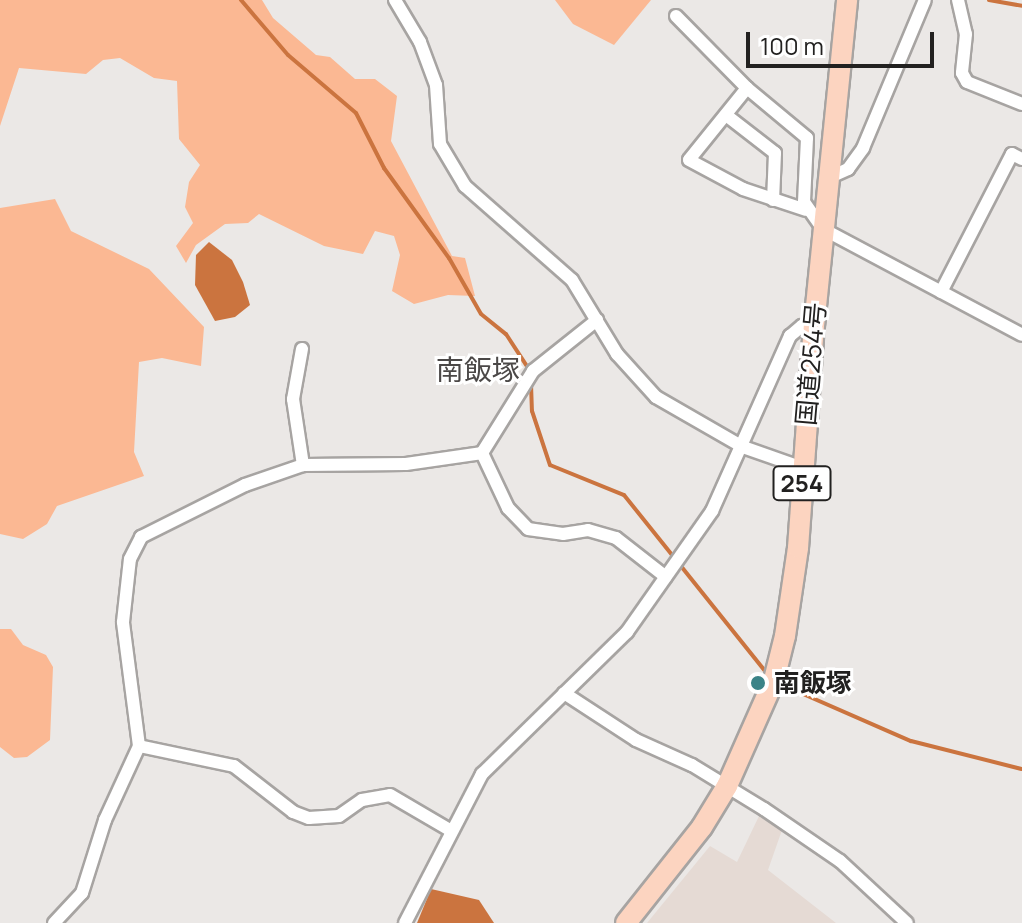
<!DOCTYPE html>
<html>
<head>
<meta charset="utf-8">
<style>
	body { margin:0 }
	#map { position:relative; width:1022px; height:923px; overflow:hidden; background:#ebe8e6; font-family:Manrope,"Noto Sans JP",sans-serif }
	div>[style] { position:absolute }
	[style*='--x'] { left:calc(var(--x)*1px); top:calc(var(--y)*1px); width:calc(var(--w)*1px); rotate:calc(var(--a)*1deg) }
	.built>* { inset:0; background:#e5dad4 }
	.green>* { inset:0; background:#fbb893 }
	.water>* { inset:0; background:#cb743f }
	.stream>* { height:4px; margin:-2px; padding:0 2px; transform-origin:2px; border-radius:2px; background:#cb743f }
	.roads { filter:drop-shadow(2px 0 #a7a4a2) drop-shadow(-2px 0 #a7a4a2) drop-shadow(0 2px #a7a4a2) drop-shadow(0 -2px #a7a4a2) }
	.minor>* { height:12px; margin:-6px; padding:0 6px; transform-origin:6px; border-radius:6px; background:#fff }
	.trunk>* { height:20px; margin:-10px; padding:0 10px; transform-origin:10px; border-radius:10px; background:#fcd4c0 }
	.dots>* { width:22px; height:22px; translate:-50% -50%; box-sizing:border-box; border:4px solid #fff; border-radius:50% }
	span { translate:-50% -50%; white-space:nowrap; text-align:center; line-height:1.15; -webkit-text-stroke:6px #fff; paint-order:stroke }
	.shield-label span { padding:2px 6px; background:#fff; border:2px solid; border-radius:6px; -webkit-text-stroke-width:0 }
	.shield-label { font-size:24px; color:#222120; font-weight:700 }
	.street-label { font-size:26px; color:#222120 }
	.poi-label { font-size:26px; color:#222120; font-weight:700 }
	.left { translate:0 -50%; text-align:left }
	.neighbourhood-label { font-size:28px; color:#4b4847 }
	.scale { position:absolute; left:746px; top:32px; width:188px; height:36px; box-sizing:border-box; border:4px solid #222120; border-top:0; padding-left:10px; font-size:24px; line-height:28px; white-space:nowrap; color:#222120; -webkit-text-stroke:6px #fff; paint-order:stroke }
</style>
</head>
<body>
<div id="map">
	<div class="built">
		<div style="clip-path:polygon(759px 816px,782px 830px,768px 870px,836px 923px,647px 923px,710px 846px,737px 862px)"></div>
	</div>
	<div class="green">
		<div style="clip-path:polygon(0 0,262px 0,273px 18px,316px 55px,330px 57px,355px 79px,375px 79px,397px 96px,391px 141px,452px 256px,465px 258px,475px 296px,448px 295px,414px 304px,392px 291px,400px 255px,394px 236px,375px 231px,363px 254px,324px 246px,259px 214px,248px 223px,225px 224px,196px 245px,186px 263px,176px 246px,193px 223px,185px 207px,189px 182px,200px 165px,179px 139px,177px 81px,154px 78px,120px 58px,103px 60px,86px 74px,19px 68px,0 126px)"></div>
		<div style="clip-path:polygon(555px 0,651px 0,614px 45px,573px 24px)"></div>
		<div style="clip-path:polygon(55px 199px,71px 231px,149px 269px,204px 327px,201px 366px,162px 358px,139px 362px,134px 452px,144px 476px,57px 506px,47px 524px,23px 539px,0 534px,0 208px)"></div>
		<div style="clip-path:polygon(0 629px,11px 629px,23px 645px,46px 655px,53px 667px,50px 740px,27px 757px,14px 758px,0 747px)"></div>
	</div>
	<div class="water">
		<div style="clip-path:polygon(209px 242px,232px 260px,243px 282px,250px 305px,235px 317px,215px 321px,195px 285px,196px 255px)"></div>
		<div style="clip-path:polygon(431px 889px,479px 900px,494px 923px,417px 923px)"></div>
	</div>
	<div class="stream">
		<div style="--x:241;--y:0;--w:72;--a:49.5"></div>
		<div style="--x:288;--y:55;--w:89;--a:40.5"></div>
		<div style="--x:356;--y:113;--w:62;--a:63"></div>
		<div style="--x:384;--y:168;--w:111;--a:54.2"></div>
		<div style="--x:449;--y:258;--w:64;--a:60.3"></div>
		<div style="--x:481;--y:314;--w:32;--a:39"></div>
		<div style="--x:506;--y:334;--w:44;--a:57"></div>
		<div style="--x:989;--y:0;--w:34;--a:10"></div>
		<div style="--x:531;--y:384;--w:27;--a:88"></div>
		<div style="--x:532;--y:411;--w:57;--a:71.6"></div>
		<div style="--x:550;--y:465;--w:80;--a:22.1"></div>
		<div style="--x:624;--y:495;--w:231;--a:51.3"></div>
		<div style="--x:778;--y:683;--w:145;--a:23.6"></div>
		<div style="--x:911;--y:741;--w:114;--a:14.2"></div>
	</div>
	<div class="roads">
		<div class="minor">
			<div style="--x:395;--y:0;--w:49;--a:59.2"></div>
			<div style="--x:420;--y:42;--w:46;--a:69.6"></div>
			<div style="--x:436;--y:85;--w:59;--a:86.1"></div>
			<div style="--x:440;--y:144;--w:49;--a:59.2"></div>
			<div style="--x:465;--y:186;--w:142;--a:41.3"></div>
			<div style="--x:572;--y:280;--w:87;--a:58.7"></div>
			<div style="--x:617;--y:354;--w:58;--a:47.8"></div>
			<div style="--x:656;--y:397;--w:100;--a:29.9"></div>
			<div style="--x:743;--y:447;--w:64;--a:19.3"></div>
			<div style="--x:958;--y:0;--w:35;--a:77"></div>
			<div style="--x:966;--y:34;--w:39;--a:96"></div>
			<div style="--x:962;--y:73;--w:10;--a:61"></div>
			<div style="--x:967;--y:82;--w:59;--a:21.8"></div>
			<div style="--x:676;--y:16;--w:101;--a:45.4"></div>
			<div style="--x:747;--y:88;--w:78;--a:39.8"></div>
			<div style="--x:807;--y:138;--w:64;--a:92.7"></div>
			<div style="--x:804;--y:202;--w:33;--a:55"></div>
			<div style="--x:823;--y:229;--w:225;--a:28"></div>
			<div style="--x:747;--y:88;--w:92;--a:128.9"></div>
			<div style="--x:689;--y:160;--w:61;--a:28.2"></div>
			<div style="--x:743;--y:189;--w:66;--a:18.4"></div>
			<div style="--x:726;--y:115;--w:62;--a:37.8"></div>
			<div style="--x:775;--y:153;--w:47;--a:92.4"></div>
			<div style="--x:828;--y:178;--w:22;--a:-24"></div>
			<div style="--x:848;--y:169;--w:26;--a:-54"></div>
			<div style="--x:863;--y:148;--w:160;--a:-67.3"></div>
			<div style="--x:941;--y:292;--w:155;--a:-62.8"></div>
			<div style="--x:1012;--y:154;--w:11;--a:27"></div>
			<div style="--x:302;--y:349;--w:51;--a:100.2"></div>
			<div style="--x:293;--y:399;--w:67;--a:81.4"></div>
			<div style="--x:482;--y:453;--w:61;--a:64.7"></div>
			<div style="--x:508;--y:508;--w:29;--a:46"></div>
			<div style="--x:528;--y:529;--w:35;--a:8"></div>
			<div style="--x:563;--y:534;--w:25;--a:-9"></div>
			<div style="--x:588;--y:530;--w:29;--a:16"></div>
			<div style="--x:616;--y:538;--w:63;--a:38"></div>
			<div style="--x:564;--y:693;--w:86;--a:33.1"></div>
			<div style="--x:636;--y:740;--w:61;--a:24.1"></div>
			<div style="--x:692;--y:765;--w:84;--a:31.4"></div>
			<div style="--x:764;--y:809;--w:92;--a:34.4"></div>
			<div style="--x:840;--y:861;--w:91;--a:42.8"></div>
			<div style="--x:139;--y:746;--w:97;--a:11.9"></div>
			<div style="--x:234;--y:766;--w:75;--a:37.9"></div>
			<div style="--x:293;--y:812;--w:17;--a:21"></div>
			<div style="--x:309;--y:818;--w:30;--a:-4"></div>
			<div style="--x:339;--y:816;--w:28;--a:-35"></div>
			<div style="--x:362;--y:800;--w:28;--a:-10"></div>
			<div style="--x:390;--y:795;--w:69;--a:30.3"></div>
			<div style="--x:54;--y:923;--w:41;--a:-47"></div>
			<div style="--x:82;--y:893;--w:77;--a:-72.5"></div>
			<div style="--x:105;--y:820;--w:81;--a:-65.3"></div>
			<div style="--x:139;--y:746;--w:125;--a:-97.4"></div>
			<div style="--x:123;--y:622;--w:63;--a:-83.7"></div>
			<div style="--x:130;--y:559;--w:25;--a:-63"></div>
			<div style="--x:141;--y:537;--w:116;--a:-26.6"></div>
			<div style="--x:245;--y:485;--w:61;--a:-19"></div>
			<div style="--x:303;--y:465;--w:103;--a:-0.6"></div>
			<div style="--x:406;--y:464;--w:77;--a:-8.2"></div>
			<div style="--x:482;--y:453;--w:97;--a:-58.1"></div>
			<div style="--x:533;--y:371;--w:82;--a:-38.6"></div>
			<div style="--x:405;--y:923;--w:168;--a:-62.7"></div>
			<div style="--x:482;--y:774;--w:203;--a:-44.4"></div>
			<div style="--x:627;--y:632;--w:148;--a:-54.9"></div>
			<div style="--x:712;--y:511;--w:192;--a:-66"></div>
			<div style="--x:790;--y:336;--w:16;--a:-40"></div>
			<div style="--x:802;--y:326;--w:12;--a:0"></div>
		</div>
		<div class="trunk">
			<div style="--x:626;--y:923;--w:122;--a:-51.6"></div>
			<div style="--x:702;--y:827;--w:48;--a:-58.6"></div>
			<div style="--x:727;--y:786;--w:116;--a:-66.1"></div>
			<div style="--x:774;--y:680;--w:45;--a:-76"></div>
			<div style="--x:785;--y:636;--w:89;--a:-81.6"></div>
			<div style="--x:798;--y:548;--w:223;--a:-85.9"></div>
			<div style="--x:814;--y:326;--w:328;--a:-84.2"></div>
		</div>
	</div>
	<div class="dots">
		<div style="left:758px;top:683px;background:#3b8387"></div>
	</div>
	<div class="shield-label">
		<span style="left:802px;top:483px">254</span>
	</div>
	<div class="street-label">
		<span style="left:811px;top:364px;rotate:-85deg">国道254号</span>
	</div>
	<div class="poi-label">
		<span class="left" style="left:774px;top:683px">南飯塚</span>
	</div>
	<div class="neighbourhood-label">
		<span style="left:478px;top:369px">南飯塚</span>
	</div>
	<div class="scale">100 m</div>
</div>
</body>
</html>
